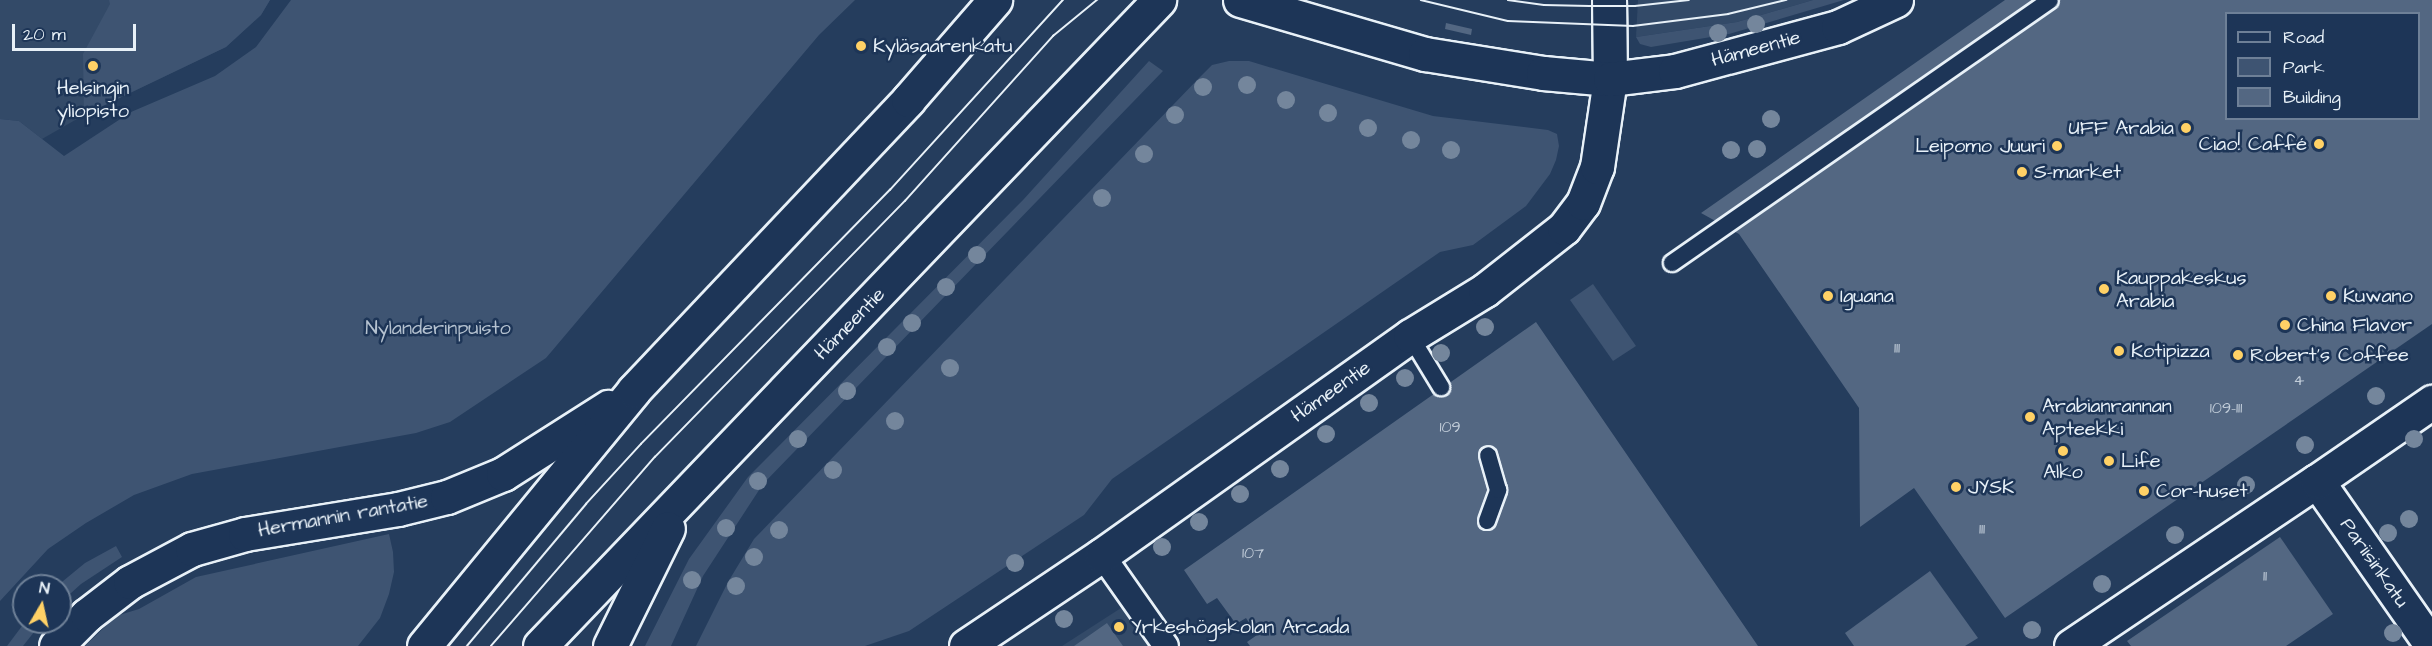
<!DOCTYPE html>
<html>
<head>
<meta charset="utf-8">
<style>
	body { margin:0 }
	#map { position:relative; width:2432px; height:646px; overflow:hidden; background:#253d5d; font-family:"Architects Daughter",sans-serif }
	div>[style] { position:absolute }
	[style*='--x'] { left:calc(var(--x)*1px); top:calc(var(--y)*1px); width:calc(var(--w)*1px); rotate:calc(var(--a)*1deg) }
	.built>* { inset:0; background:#334a68 }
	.green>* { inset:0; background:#3e5472 }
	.building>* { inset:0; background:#536782 }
	.roads { filter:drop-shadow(2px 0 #e8f1f8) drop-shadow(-2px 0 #e8f1f8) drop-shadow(0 2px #e8f1f8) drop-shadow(0 -2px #e8f1f8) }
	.service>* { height:16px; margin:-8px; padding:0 8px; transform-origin:8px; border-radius:8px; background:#1d3557 }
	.pedestrian>* { height:24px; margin:-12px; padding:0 12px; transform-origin:12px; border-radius:12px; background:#1d3557 }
	.minor>* { height:33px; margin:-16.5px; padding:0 16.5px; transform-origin:16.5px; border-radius:16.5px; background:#1d3557 }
	.tertiary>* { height:33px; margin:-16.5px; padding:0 16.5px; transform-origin:16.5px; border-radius:16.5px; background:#1d3557 }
	.secondary>* { height:33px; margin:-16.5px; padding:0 16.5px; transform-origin:16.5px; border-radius:16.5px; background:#1d3557 }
	.primary>* { height:33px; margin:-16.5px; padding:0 16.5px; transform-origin:16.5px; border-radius:16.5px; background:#1d3557 }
	.tram>* { height:1.5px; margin:-0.75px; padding:0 0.75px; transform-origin:0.75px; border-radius:0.75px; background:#e8f1f8 }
	.trees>* { width:18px; height:18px; margin:-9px; border-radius:50%; background:#74869c }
	.dots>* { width:16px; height:16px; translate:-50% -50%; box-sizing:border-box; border:3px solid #1d3557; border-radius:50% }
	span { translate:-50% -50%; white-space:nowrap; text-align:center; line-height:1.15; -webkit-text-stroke:5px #1d3557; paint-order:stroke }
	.number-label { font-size:16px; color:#c3ceda }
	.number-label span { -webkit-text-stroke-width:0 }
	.poi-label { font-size:20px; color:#e8f1f8 }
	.left { translate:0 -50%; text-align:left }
	.right { translate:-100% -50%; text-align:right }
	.street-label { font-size:20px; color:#e8f1f8 }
	.park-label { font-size:20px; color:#b5c2d0 }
	.legend { position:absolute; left:2225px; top:12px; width:195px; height:108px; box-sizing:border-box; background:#1d3557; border:2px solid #6e8097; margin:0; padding:8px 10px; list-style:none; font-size:18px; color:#e8f1f8 }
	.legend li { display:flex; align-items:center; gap:12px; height:30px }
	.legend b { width:30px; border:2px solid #6e8097 }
	.north { position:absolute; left:12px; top:574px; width:60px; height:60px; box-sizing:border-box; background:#1d3557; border:2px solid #6e8097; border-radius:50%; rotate:9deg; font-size:16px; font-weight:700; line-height:24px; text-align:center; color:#e8f1f8 }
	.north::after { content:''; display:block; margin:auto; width:21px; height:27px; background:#ffd166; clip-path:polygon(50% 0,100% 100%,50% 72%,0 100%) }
	.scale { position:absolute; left:12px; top:24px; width:124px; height:27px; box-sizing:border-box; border:3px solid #e8f1f8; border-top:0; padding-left:8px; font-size:18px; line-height:21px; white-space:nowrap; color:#e8f1f8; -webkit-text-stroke:4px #1d3557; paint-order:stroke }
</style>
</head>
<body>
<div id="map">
	<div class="built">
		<div style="clip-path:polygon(0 0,270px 0,261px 15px,226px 47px,84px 115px,42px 139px,19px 121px,0 119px)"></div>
		<div style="clip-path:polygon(1638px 0,1813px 0,1737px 22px,1636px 37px)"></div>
		<div style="clip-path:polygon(1129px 603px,1159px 646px,1062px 646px,1121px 608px)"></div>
	</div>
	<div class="green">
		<div style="clip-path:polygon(109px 0,270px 0,261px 15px,226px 47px,84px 115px,83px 54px,110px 4px)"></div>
		<div style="clip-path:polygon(291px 0,855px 0,819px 35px,546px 358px,450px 422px,416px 433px,192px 474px,134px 495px,86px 523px,48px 549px,0 601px,0 119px,19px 121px,64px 156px,131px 112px,215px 76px,256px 47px)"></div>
		<div style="clip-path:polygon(1813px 0,1844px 0,1729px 34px,1651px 47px,1640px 44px,1636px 37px,1737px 22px)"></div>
		<div style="clip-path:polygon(1149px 61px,1163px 71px,763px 484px,703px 576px,671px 646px,645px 646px,689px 559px,748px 477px,1023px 200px)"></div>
		<div style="clip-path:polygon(1229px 61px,1249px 61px,1433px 116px,1548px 130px,1557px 134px,1559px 146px,1556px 160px,1550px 174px,1526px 206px,1473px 245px,1440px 252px,1112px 479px,1084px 515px,909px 631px,865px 646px,696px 646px,728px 582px,754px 539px,1200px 77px,1212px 65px)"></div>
		<div style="clip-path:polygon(1593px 284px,1636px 346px,1613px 361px,1570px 300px)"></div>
		<div style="clip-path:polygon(389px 534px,393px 552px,394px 572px,389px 594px,380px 618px,358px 646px,85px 646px,116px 616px,139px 609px,196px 577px)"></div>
		<div style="clip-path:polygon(116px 546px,122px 557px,81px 584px,60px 603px,60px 586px,57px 586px,85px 563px)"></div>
		<div style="clip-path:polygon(25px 622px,42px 622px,23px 646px,7px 646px)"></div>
	</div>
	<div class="building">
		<div style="clip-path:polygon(evenodd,2005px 0,2432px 0,2432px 324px,2005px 618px,1914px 488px,1860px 527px,1859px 408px,1739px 234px,1701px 213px,2005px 0,2226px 14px,2418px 14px,2418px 118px,2226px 118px,2226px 14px)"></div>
		<div style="clip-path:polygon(1446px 23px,1472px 29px,1471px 35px,1445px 29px)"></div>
		<div style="clip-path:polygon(1536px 322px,1758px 646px,1250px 646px,1247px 642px,1257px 635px,1246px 618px,1236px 624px,1217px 598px,1207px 604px,1184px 570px)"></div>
		<div style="clip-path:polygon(2280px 537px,2333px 614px,2286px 646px,2131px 646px,2127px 641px)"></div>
		<div style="clip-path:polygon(1930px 571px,1978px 638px,1965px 646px,1854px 646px,1845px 633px)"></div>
		<div style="clip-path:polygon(1107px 623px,1123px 646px,1074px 646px,1087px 637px)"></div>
	</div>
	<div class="roads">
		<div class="service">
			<div style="--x:1672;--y:263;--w:460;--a:-34.8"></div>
			<div style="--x:1410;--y:336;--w:60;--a:58.7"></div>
			<div style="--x:1487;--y:521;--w:33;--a:-70"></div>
			<div style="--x:1498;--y:490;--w:36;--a:-106"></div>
		</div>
		<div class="pedestrian">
			<div style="--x:1102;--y:555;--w:111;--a:54.9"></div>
		</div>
		<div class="minor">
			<div style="--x:966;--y:646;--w:164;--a:-33.8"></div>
			<div style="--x:1102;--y:555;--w:378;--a:-35.4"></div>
			<div style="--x:1410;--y:336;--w:88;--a:-31.5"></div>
			<div style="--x:1485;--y:290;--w:100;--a:-38.1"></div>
			<div style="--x:1564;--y:228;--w:31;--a:-53"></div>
			<div style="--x:1583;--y:203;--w:39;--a:-69"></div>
			<div style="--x:1597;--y:167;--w:89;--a:-81.6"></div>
			<div style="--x:1610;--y:79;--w:79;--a:-90.7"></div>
			<div style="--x:2071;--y:646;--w:296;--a:-33.9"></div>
			<div style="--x:2317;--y:481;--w:201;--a:55.1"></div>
		</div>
		<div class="tertiary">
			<div style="--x:2317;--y:481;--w:140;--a:-34.5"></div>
		</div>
		<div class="secondary">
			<div style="--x:1240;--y:0;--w:193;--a:16.3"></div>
			<div style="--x:1425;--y:54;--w:120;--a:9.1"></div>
			<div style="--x:1543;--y:73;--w:67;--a:5.1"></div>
			<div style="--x:1610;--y:79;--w:65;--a:-7"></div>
			<div style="--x:1675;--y:71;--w:169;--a:-15.1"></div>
			<div style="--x:1838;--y:27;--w:64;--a:-25"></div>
		</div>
		<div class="primary">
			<div style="--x:56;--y:646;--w:44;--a:-45"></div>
			<div style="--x:87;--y:615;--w:54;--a:-37.5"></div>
			<div style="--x:130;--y:582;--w:70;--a:-28"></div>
			<div style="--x:192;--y:549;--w:55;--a:-15.8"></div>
			<div style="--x:245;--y:534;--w:155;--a:-9.3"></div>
			<div style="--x:398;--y:509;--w:50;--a:-13.8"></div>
			<div style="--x:447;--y:497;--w:61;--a:-22.3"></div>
			<div style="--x:503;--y:474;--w:125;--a:-32.5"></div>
			<div style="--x:424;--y:646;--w:331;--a:-50.6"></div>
			<div style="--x:634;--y:390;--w:399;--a:-46.6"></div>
			<div style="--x:908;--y:100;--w:133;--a:-49"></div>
			<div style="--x:540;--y:646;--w:895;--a:-46.22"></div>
			<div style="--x:610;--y:646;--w:131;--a:-63.8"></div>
		</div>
	</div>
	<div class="tram">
		<div style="--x:1421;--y:0;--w:89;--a:13.6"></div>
		<div style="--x:1508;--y:21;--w:125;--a:2.3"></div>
		<div style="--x:1633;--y:26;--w:96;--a:-7.2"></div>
		<div style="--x:1728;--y:14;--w:60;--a:-13.6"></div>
		<div style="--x:1508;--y:0;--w:36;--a:8"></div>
		<div style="--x:1544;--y:5;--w:45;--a:1.3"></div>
		<div style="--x:1589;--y:6;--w:46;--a:0"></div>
		<div style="--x:1635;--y:6;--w:54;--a:-6.3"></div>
		<div style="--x:467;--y:646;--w:185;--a:-50"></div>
		<div style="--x:586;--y:504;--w:81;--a:-47.5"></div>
		<div style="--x:641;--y:444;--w:356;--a:-45.6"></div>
		<div style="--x:890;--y:190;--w:257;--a:-47.7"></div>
		<div style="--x:491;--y:646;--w:250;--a:-49.1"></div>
		<div style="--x:655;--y:457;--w:358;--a:-45.7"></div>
		<div style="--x:905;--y:201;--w:222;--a:-48.1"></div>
		<div style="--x:1053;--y:36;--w:57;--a:-39.3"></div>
	</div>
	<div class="trees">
		<div style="left:1756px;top:24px"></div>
		<div style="left:1718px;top:33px"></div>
		<div style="left:1247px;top:85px"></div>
		<div style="left:1203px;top:87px"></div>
		<div style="left:1286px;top:100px"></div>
		<div style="left:1328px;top:113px"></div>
		<div style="left:1175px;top:115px"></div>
		<div style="left:1771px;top:119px"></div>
		<div style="left:1368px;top:128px"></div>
		<div style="left:1411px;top:140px"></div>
		<div style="left:1757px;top:149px"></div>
		<div style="left:1451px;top:150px"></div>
		<div style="left:1731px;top:150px"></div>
		<div style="left:1144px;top:154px"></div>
		<div style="left:1102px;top:198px"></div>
		<div style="left:977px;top:255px"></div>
		<div style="left:946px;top:287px"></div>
		<div style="left:912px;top:323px"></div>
		<div style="left:1485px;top:327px"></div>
		<div style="left:887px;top:347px"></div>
		<div style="left:1441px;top:353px"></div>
		<div style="left:950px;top:368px"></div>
		<div style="left:1405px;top:378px"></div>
		<div style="left:847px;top:391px"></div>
		<div style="left:2376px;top:396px"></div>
		<div style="left:1369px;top:403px"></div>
		<div style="left:895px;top:421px"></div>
		<div style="left:1326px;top:434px"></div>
		<div style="left:798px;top:439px"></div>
		<div style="left:2414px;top:439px"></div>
		<div style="left:2305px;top:445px"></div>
		<div style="left:1280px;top:469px"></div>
		<div style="left:833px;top:470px"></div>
		<div style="left:758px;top:481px"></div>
		<div style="left:2246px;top:485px"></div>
		<div style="left:1240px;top:494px"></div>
		<div style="left:2409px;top:519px"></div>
		<div style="left:1199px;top:522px"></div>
		<div style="left:726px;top:528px"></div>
		<div style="left:779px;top:530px"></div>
		<div style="left:2388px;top:533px"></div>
		<div style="left:2175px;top:535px"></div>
		<div style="left:1162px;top:547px"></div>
		<div style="left:754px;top:557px"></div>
		<div style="left:1015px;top:563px"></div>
		<div style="left:692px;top:580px"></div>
		<div style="left:2102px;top:584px"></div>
		<div style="left:736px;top:586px"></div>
		<div style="left:1064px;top:619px"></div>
		<div style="left:2032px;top:630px"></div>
		<div style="left:2393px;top:633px"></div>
	</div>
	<div class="dots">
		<div style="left:861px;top:46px;background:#ffd166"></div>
		<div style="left:93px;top:66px;background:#ffd166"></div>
		<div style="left:2186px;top:128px;background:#ffd166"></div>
		<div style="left:2319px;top:144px;background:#ffd166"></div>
		<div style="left:2057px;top:146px;background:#ffd166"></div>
		<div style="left:2022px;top:172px;background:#ffd166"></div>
		<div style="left:2104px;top:289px;background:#ffd166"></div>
		<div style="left:1828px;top:296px;background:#ffd166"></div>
		<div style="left:2331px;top:296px;background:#ffd166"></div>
		<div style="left:2285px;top:325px;background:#ffd166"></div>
		<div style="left:2119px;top:351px;background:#ffd166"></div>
		<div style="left:2238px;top:355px;background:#ffd166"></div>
		<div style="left:2030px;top:417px;background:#ffd166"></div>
		<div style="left:2063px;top:451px;background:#ffd166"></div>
		<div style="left:2109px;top:461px;background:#ffd166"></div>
		<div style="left:1956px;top:487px;background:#ffd166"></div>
		<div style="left:2144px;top:491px;background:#ffd166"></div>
		<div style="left:1119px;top:627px;background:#ffd166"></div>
	</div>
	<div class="number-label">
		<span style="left:1897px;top:348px">111</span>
		<span style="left:2299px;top:380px">4</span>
		<span style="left:2226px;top:408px">109-111</span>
		<span style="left:1450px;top:427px">109</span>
		<span style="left:1982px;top:529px">111</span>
		<span style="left:1253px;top:553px">107</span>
		<span style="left:2265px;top:576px">11</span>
	</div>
	<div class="poi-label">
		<span class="left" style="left:873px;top:46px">Kyläsaarenkatu</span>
		<span style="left:93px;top:100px">Helsingin<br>yliopisto</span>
		<span class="right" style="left:2174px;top:128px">UFF Arabia</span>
		<span class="right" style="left:2307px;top:144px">Ciao! Caffé</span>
		<span class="right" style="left:2045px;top:146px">Leipomo Juuri</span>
		<span class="left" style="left:2034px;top:172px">S-market</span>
		<span class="left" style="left:2116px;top:290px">Kauppakeskus<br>Arabia</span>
		<span class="left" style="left:1840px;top:296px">Iguana</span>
		<span class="left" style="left:2343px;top:296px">Kuwano</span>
		<span class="left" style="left:2297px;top:325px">China Flavor</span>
		<span class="left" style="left:2131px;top:351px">Kotipizza</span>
		<span class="left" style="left:2250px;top:355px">Robert's Coffee</span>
		<span class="left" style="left:2042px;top:418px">Arabianrannan<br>Apteekki</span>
		<span class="left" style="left:2121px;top:461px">Life</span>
		<span style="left:2063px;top:472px">Alko</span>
		<span class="left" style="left:1968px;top:487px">JYSK</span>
		<span class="left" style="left:2156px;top:491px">Cor-huset</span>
		<span class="left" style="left:1131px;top:627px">Yrkeshögskolan Arcada</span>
	</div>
	<div class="street-label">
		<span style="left:1756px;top:49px;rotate:-15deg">Hämeentie</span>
		<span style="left:850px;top:324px;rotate:-46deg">Hämeentie</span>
		<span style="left:1331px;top:392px;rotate:-35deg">Hämeentie</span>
		<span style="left:343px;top:516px;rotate:-10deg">Hermannin rantatie</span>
		<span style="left:2374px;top:563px;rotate:55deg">Pariisinkatu</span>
	</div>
	<div class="park-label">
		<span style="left:438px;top:328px">Nylanderinpuisto</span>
	</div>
	<ul class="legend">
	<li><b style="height:8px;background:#1d3557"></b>Road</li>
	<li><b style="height:16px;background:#3e5472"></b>Park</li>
	<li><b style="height:16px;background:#536782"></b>Building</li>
	</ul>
	<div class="north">N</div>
	<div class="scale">20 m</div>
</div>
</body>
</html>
